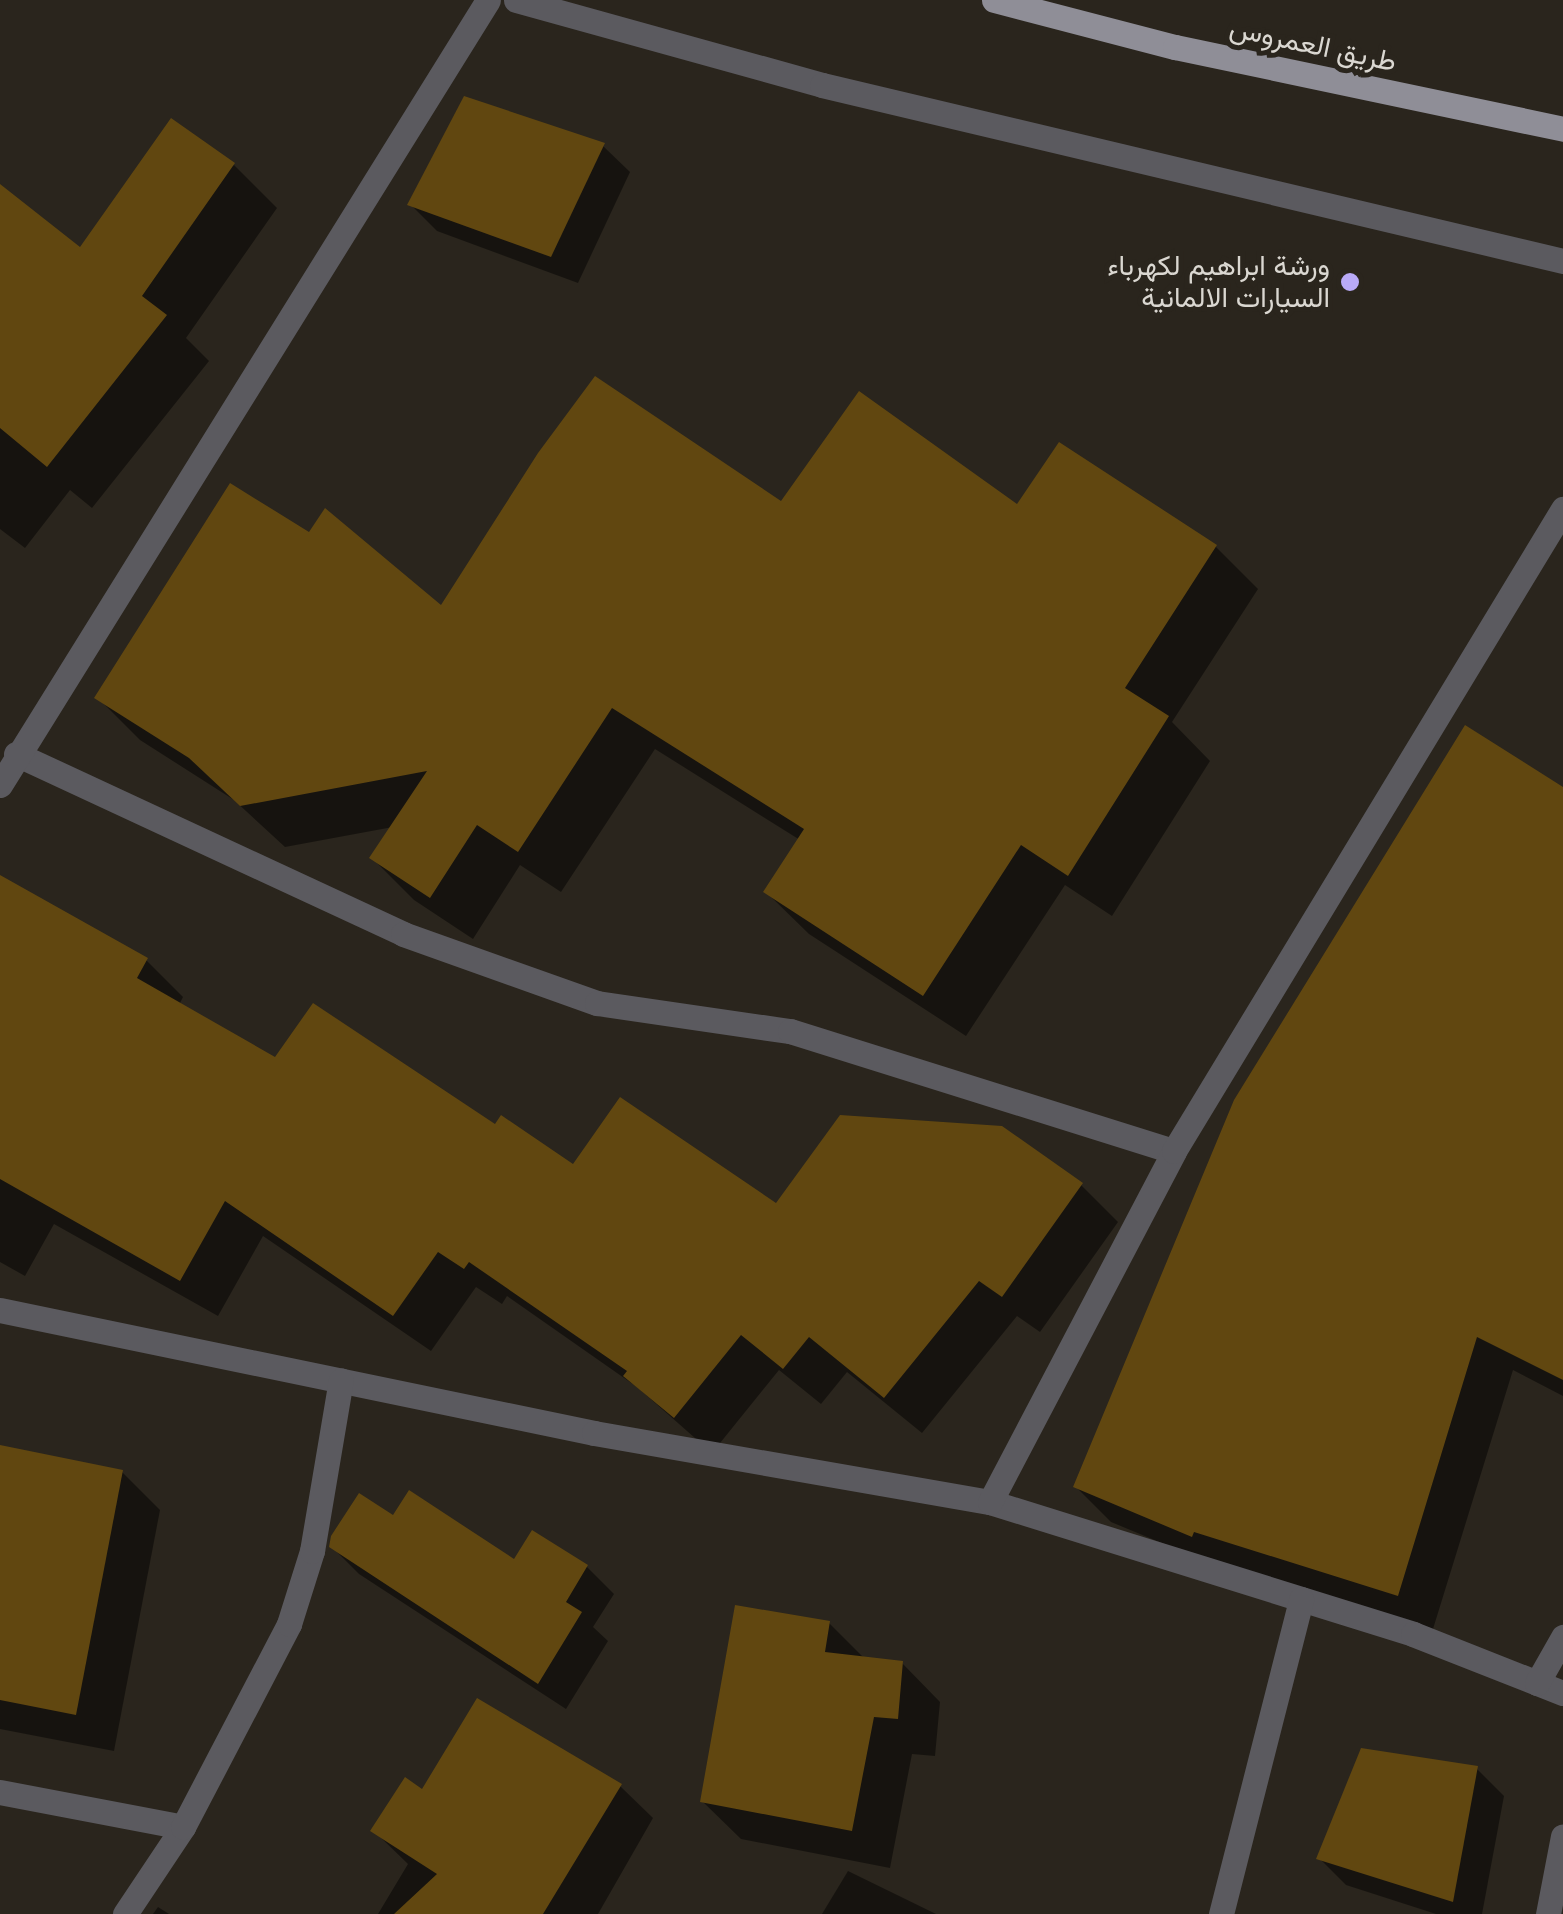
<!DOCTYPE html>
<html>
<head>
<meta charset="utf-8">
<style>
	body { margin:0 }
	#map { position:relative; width:1563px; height:1914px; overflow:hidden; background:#2a251d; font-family:Arial,Vazirmatn,sans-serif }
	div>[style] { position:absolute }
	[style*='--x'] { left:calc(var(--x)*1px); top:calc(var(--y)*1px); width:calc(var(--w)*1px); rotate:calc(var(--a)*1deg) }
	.shadow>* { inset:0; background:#0007 }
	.building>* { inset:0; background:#614710 }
	.service>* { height:25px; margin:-12.5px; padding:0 12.5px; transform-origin:12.5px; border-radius:12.5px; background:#5b5a5f }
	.minor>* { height:25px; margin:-12.5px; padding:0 12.5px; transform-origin:12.5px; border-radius:12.5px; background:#5b5a5f }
	.primary>* { height:25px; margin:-12.5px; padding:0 12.5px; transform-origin:12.5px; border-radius:12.5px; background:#8f8e97 }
	.dots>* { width:28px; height:28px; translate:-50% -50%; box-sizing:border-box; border:5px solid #2a251d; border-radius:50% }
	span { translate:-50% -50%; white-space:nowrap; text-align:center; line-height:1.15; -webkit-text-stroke:10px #2a251d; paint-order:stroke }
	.street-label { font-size:28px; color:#dad7d1 }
	.poi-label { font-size:28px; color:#dad7d1 }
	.right { translate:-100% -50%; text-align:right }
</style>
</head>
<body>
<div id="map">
	<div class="shadow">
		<div style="clip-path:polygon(603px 146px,630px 172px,578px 283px,437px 231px,410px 204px)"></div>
		<div style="clip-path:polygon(234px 165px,277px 208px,186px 338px,209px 361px,92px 508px,70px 490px,25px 548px,0 529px,0 187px,81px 251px)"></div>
		<div style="clip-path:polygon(1059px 445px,1216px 547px,1258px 589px,1172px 722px,1210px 761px,1112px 916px,1065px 885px,966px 1036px,809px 934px,766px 892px,800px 840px,655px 749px,561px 892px,520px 865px,473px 939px,414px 900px,372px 858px,393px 827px,285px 847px,234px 800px,140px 740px,97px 697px,310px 535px,442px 609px,781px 505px,1018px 508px)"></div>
		<div style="clip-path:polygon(1563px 790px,1563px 1396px,1513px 1370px,1433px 1629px,1227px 1570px,1111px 1522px,1076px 1487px)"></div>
		<div style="clip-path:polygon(0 887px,146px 960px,183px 997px,179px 1005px,276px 1061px,495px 1128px,574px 1168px,776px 1207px,1001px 1128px,1081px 1185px,1118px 1222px,1040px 1332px,1017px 1316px,922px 1433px,847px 1372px,821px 1404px,779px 1370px,712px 1453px,637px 1387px,507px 1296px,502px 1304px,476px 1287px,431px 1351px,263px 1236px,218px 1316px,54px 1224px,25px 1276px,0 1262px)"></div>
		<div style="clip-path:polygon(0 1448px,122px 1472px,160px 1510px,114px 1751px,0 1729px)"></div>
		<div style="clip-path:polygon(393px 1518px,515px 1563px,587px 1567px,614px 1594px,593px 1627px,608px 1641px,566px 1709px,359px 1574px,332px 1547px)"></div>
		<div style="clip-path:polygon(829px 1623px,865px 1659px,902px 1663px,940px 1702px,935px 1756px,912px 1754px,890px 1868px,741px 1839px,702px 1801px)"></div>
		<div style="clip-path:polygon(1477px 1769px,1504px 1796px,1482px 1914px,1436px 1914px,1346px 1885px,1319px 1858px)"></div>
		<div style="clip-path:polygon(620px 1786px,653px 1818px,598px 1914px,378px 1914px,408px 1864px,374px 1831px,422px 1793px)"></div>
		<div style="clip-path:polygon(848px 1871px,936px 1914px,822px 1914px)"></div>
		<div style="clip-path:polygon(158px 1907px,169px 1914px,153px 1914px)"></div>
	</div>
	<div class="building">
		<div style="clip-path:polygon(464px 96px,605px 143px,551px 257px,407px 205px)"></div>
		<div style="clip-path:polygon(171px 118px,235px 163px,142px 296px,167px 315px,47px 467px,0 428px,0 184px,80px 247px)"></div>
		<div style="clip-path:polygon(595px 376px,781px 501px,859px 391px,1017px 504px,1059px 442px,1217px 545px,1125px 688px,1169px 716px,1068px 876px,1021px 845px,923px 996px,763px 892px,804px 829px,612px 708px,518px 852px,477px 825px,430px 898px,369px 858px,427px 771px,240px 806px,189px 758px,94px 698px,230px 483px,309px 532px,325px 508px,441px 605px,538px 453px)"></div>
		<div style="clip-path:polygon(1465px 725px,1563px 787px,1563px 1380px,1477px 1337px,1398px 1596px,1194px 1532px,1192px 1537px,1073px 1487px,1234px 1100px)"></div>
		<div style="clip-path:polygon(0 875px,148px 958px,137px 978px,275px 1057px,313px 1003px,495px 1124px,501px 1115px,573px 1164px,620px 1097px,776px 1203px,840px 1115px,1002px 1126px,1083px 1183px,1002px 1297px,979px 1281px,884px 1398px,809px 1337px,783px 1369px,741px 1335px,674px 1418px,623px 1376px,627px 1371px,469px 1262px,464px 1269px,438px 1252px,393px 1316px,225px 1201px,180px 1281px,0 1179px)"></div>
		<div style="clip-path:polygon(0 1445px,123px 1470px,76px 1715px,0 1700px)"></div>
		<div style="clip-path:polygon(409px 1490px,514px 1559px,532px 1530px,588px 1565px,566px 1602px,582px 1612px,538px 1684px,329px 1547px,331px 1536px,359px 1493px,393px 1515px)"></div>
		<div style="clip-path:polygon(735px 1605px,830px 1621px,825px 1652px,903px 1661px,898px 1719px,874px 1717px,852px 1831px,700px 1802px)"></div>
		<div style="clip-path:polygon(477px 1698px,622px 1784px,543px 1914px,394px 1914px,437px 1874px,370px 1831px,405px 1777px,422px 1789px)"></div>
		<div style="clip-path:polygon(1361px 1748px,1478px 1766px,1453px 1902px,1316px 1859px)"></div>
	</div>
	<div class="service">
		<div style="--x:1548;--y:1914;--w:79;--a:-79.1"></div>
	</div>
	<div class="minor">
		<div style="--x:516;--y:0;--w:318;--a:15.5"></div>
		<div style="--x:822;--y:85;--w:762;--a:13.36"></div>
		<div style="--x:16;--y:754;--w:427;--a:24.9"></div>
		<div style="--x:403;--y:934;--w:206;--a:19.6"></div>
		<div style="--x:597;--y:1003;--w:195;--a:8.3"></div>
		<div style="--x:790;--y:1031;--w:402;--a:17.4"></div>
		<div style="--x:0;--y:785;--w:924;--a:-58.13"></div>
		<div style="--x:0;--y:1310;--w:607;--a:11.7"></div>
		<div style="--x:594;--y:1433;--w:402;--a:9.9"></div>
		<div style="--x:990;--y:1502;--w:443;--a:17.3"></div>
		<div style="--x:1413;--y:1634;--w:161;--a:21.5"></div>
		<div style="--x:990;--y:1502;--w:396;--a:-62.3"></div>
		<div style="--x:1174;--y:1151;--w:751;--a:-58.79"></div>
		<div style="--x:1537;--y:1683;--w:53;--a:-60.5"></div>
		<div style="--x:0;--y:1792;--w:186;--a:10.8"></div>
		<div style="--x:125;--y:1914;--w:105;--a:-56.3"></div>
		<div style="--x:183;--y:1827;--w:229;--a:-62.4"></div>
		<div style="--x:289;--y:1624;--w:77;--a:-72.5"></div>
		<div style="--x:312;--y:1551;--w:173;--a:-80.4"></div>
		<div style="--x:1221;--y:1914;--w:325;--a:-75.7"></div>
	</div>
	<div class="primary">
		<div style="--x:994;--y:0;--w:187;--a:14.6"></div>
		<div style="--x:1175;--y:47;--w:397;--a:11.9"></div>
	</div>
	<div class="dots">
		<div style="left:1350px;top:282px;background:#b9aaf7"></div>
	</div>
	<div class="street-label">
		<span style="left:1313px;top:45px;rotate:12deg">طريق العمروس</span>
	</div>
	<div class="poi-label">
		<span class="right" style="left:1330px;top:282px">ورشة ابراهيم لكهرباء<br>السيارات الالمانية</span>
	</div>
</div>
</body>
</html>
